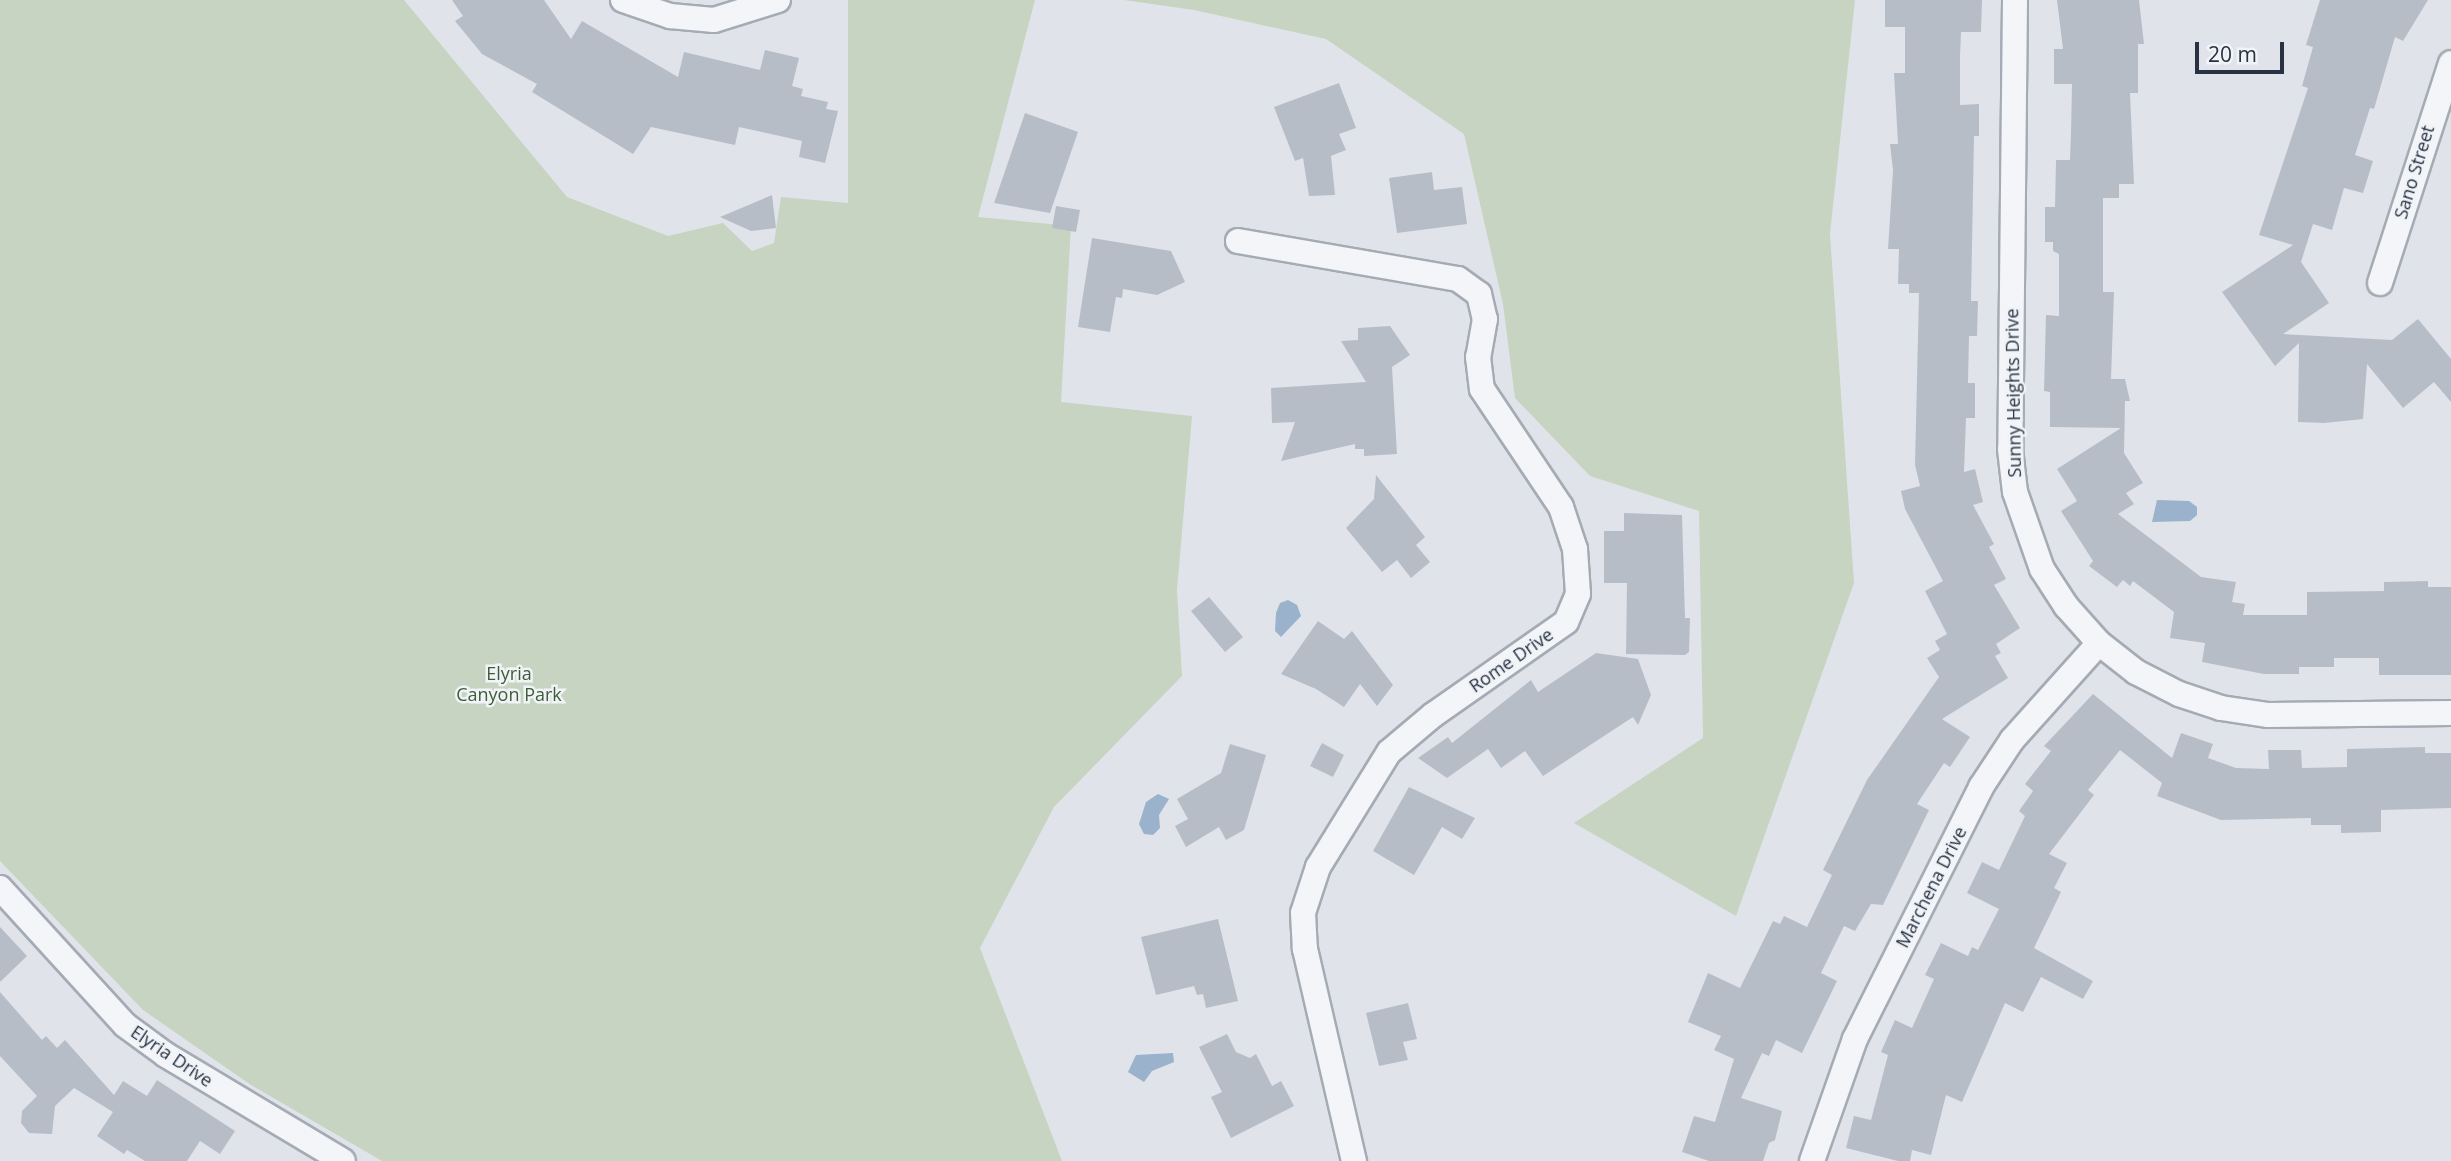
<!DOCTYPE html>
<html>
<head>
<meta charset="utf-8">
<style>
	body { margin:0 }
	#map { position:relative; width:2451px; height:1161px; overflow:hidden; background:#e0e4ea; font-family:"Open Sans",sans-serif }
	div>[style] { position:absolute }
	[style*='--x'] { left:calc(var(--x)*1px); top:calc(var(--y)*1px); width:calc(var(--w)*1px); rotate:calc(var(--a)*1deg) }
	.green>* { inset:0; background:#c6d4c1 }
	.water>* { inset:0; background:#9ab2cb }
	.building>* { inset:0; background:#b7bdc7 }
	.roads { filter:drop-shadow(2px 0 #a5abb4) drop-shadow(-2px 0 #a5abb4) drop-shadow(0 2px #a5abb4) drop-shadow(0 -2px #a5abb4) }
	.minor>* { height:24px; margin:-12px; padding:0 12px; transform-origin:12px; border-radius:12px; background:#f3f5f8 }
	span { translate:-50% -50%; white-space:nowrap; text-align:center; line-height:1.15; -webkit-text-stroke:5px #f0f3f7; paint-order:stroke }
	.street-label { font-size:18px; color:#283242 }
	.park-label { font-size:18px; color:#3d5e35 }
	.scale { position:absolute; left:2195px; top:42px; width:89px; height:32px; box-sizing:border-box; border:4px solid #283242; border-top:0; padding-left:9px; font-size:21px; line-height:24px; white-space:nowrap; color:#283242; -webkit-text-stroke:5px #f0f3f7; paint-order:stroke }
</style>
</head>
<body>
<div id="map">
	<div class="green">
		<div style="clip-path:polygon(0 0,404px 0,567px 197px,668px 236px,723px 223px,752px 251px,774px 243px,781px 197px,848px 203px,848px 0,1035px 0,978px 217px,1071px 226px,1061px 402px,1192px 416px,1177px 590px,1182px 676px,1054px 807px,980px 948px,1062px 1161px,382px 1161px,251px 1085px,143px 1010px,0 861px)"></div>
		<div style="clip-path:polygon(1124px 0,1855px 0,1830px 234px,1854px 583px,1736px 916px,1574px 823px,1703px 738px,1699px 511px,1590px 476px,1515px 398px,1503px 304px,1464px 134px,1326px 39px,1194px 10px)"></div>
	</div>
	<div class="water">
		<div style="clip-path:polygon(2157px 500px,2189px 501px,2197px 507px,2197px 515px,2190px 521px,2152px 522px)"></div>
		<div style="clip-path:polygon(1288px 600px,1297px 605px,1301px 616px,1281px 637px,1275px 631px,1276px 613px,1280px 603px)"></div>
		<div style="clip-path:polygon(1158px 794px,1169px 799px,1159px 815px,1160px 828px,1153px 835px,1144px 834px,1139px 824px,1146px 802px)"></div>
		<div style="clip-path:polygon(1173px 1053px,1174px 1062px,1152px 1071px,1144px 1082px,1128px 1072px,1136px 1055px)"></div>
	</div>
	<div class="building">
		<div style="clip-path:polygon(452px 0,544px 0,571px 39px,582px 21px,678px 77px,684px 52px,760px 70px,765px 50px,799px 58px,792px 86px,803px 89px,801px 96px,828px 102px,826px 109px,838px 111px,825px 163px,799px 157px,802px 141px,739px 127px,735px 145px,651px 127px,633px 154px,532px 92px,537px 84px,482px 54px,455px 21px,463px 16px)"></div>
		<div style="clip-path:polygon(1885px 0,1982px 0,1981px 32px,1961px 32px,1960px 57px,1960px 105px,1979px 104px,1979px 136px,1974px 136px,1971px 301px,1978px 301px,1977px 336px,1969px 336px,1968px 383px,1975px 383px,1975px 418px,1966px 418px,1964px 472px,1975px 469px,1983px 502px,1973px 505px,1994px 544px,1989px 547px,2006px 579px,1994px 585px,2020px 628px,1996px 644px,2001px 653px,1995px 656px,2008px 678px,1942px 719px,1970px 737px,1950px 767px,1944px 763px,1917px 804px,1929px 810px,1883px 905px,1871px 904px,1855px 931px,1844px 926px,1821px 973px,1837px 981px,1802px 1053px,1776px 1040px,1769px 1056px,1762px 1053px,1741px 1098px,1782px 1111px,1775px 1140px,1769px 1143px,1763px 1161px,1709px 1161px,1682px 1152px,1694px 1116px,1715px 1122px,1734px 1059px,1714px 1050px,1721px 1036px,1688px 1022px,1708px 973px,1740px 988px,1773px 921px,1780px 924px,1784px 916px,1807px 927px,1832px 875px,1823px 870px,1867px 780px,1939px 677px,1927px 658px,1940px 650px,1935px 641px,1947px 634px,1925px 591px,1943px 581px,1905px 509px,1901px 491px,1920px 486px,1915px 465px,1919px 293px,1909px 293px,1909px 284px,1898px 284px,1899px 249px,1888px 249px,1893px 170px,1890px 144px,1898px 144px,1894px 73px,1905px 73px,1905px 27px,1885px 27px)"></div>
		<div style="clip-path:polygon(2057px 0,2139px 0,2144px 44px,2138px 44px,2138px 93px,2130px 93px,2134px 184px,2119px 184px,2119px 198px,2103px 198px,2103px 292px,2114px 292px,2111px 379px,2125px 379px,2130px 401px,2125px 401px,2124px 453px,2143px 483px,2126px 493px,2134px 504px,2118px 514px,2201px 577px,2236px 582px,2232px 602px,2245px 604px,2243px 615px,2307px 615px,2307px 592px,2384px 591px,2384px 582px,2428px 581px,2428px 587px,2451px 587px,2451px 675px,2379px 675px,2379px 658px,2334px 658px,2334px 667px,2299px 667px,2299px 674px,2264px 674px,2202px 662px,2205px 643px,2170px 638px,2174px 612px,2133px 581px,2130px 586px,2123px 580px,2117px 587px,2089px 566px,2093px 561px,2061px 511px,2077px 501px,2057px 469px,2121px 428px,2050px 427px,2050px 392px,2044px 391px,2046px 315px,2059px 316px,2059px 254px,2053px 251px,2053px 242px,2045px 242px,2045px 207px,2055px 207px,2056px 160px,2070px 160px,2071px 132px,2072px 84px,2054px 84px,2054px 49px,2063px 49px)"></div>
		<div style="clip-path:polygon(2320px 0,2428px 0,2403px 41px,2395px 37px,2374px 109px,2370px 108px,2355px 155px,2373px 161px,2363px 193px,2344px 188px,2332px 230px,2313px 224px,2301px 262px,2329px 303px,2283px 334px,2392px 340px,2418px 319px,2451px 359px,2451px 402px,2434px 382px,2403px 408px,2367px 364px,2363px 419px,2324px 423px,2298px 422px,2299px 343px,2275px 366px,2222px 292px,2293px 245px,2259px 235px,2308px 88px,2302px 86px,2313px 47px,2306px 45px)"></div>
		<div style="clip-path:polygon(1339px 83px,1356px 128px,1339px 134px,1346px 150px,1331px 156px,1335px 195px,1309px 196px,1303px 158px,1295px 161px,1274px 107px)"></div>
		<div style="clip-path:polygon(1025px 113px,1078px 132px,1050px 213px,994px 203px)"></div>
		<div style="clip-path:polygon(1432px 172px,1434px 190px,1462px 187px,1467px 224px,1397px 233px,1389px 178px)"></div>
		<div style="clip-path:polygon(772px 195px,776px 228px,751px 231px,720px 217px)"></div>
		<div style="clip-path:polygon(1056px 206px,1080px 210px,1076px 232px,1052px 228px)"></div>
		<div style="clip-path:polygon(1092px 238px,1171px 251px,1185px 282px,1157px 295px,1123px 289px,1122px 298px,1116px 297px,1110px 332px,1078px 327px)"></div>
		<div style="clip-path:polygon(1390px 326px,1410px 355px,1392px 367px,1397px 454px,1364px 456px,1364px 449px,1355px 449px,1355px 444px,1281px 461px,1295px 422px,1272px 423px,1271px 388px,1366px 382px,1341px 341px,1358px 340px,1358px 328px)"></div>
		<div style="clip-path:polygon(1376px 475px,1425px 537px,1416px 545px,1430px 562px,1411px 578px,1397px 560px,1382px 572px,1346px 528px,1374px 499px)"></div>
		<div style="clip-path:polygon(1624px 513px,1682px 515px,1685px 618px,1690px 618px,1689px 652px,1685px 655px,1626px 654px,1627px 583px,1604px 583px,1604px 531px,1624px 531px)"></div>
		<div style="clip-path:polygon(1209px 597px,1243px 637px,1225px 652px,1191px 611px)"></div>
		<div style="clip-path:polygon(1318px 621px,1344px 639px,1352px 631px,1393px 685px,1377px 706px,1360px 684px,1344px 707px,1316px 689px,1281px 674px)"></div>
		<div style="clip-path:polygon(1596px 653px,1638px 659px,1651px 695px,1638px 725px,1633px 717px,1543px 776px,1525px 751px,1501px 768px,1488px 749px,1447px 778px,1418px 758px,1448px 737px,1452px 743px,1531px 680px,1538px 692px)"></div>
		<div style="clip-path:polygon(2093px 694px,2172px 758px,2181px 733px,2213px 744px,2208px 758px,2236px 768px,2269px 769px,2268px 750px,2301px 750px,2302px 768px,2347px 767px,2347px 749px,2425px 747px,2425px 753px,2451px 753px,2451px 808px,2381px 810px,2381px 832px,2341px 833px,2341px 825px,2311px 825px,2311px 818px,2221px 820px,2157px 796px,2162px 783px,2120px 750px,2088px 790px,2094px 795px,2049px 854px,2067px 863px,2054px 888px,2061px 892px,2034px 948px,2093px 981px,2083px 999px,2041px 977px,2023px 1012px,2005px 1003px,1962px 1102px,1946px 1095px,1931px 1155px,1912px 1150px,1910px 1161px,1898px 1161px,1846px 1148px,1854px 1116px,1871px 1120px,1888px 1055px,1881px 1052px,1895px 1020px,1912px 1028px,1934px 979px,1925px 975px,1941px 943px,1968px 956px,1972px 947px,1978px 950px,1999px 909px,1967px 893px,1982px 862px,1999px 870px,2025px 816px,2019px 811px,2033px 791px,2025px 784px,2051px 751px,2044px 746px)"></div>
		<div style="clip-path:polygon(1322px 743px,1344px 755px,1333px 777px,1310px 766px)"></div>
		<div style="clip-path:polygon(1230px 744px,1266px 755px,1244px 830px,1226px 840px,1219px 827px,1186px 847px,1175px 826px,1188px 819px,1177px 799px,1221px 773px)"></div>
		<div style="clip-path:polygon(1409px 787px,1475px 818px,1462px 839px,1442px 827px,1414px 875px,1373px 851px)"></div>
		<div style="clip-path:polygon(1218px 919px,1238px 1001px,1206px 1008px,1203px 994px,1197px 995px,1194px 986px,1156px 995px,1141px 937px)"></div>
		<div style="clip-path:polygon(0 927px,27px 956px,0 982px)"></div>
		<div style="clip-path:polygon(0 992px,42px 1040px,46px 1036px,57px 1048px,65px 1040px,114px 1095px,123px 1081px,147px 1096px,157px 1080px,235px 1131px,220px 1154px,200px 1141px,187px 1161px,145px 1161px,127px 1150px,124px 1154px,97px 1136px,113px 1112px,74px 1088px,55px 1106px,52px 1134px,29px 1133px,21px 1123px,22px 1111px,37px 1096px,0 1056px)"></div>
		<div style="clip-path:polygon(1408px 1003px,1417px 1039px,1403px 1042px,1408px 1060px,1379px 1066px,1366px 1013px)"></div>
		<div style="clip-path:polygon(1227px 1034px,1236px 1052px,1250px 1058px,1256px 1054px,1272px 1086px,1281px 1081px,1294px 1106px,1231px 1138px,1211px 1097px,1222px 1092px,1199px 1047px)"></div>
	</div>
	<div class="roads">
		<div class="minor">
			<div style="--x:623;--y:0;--w:50;--a:18.8"></div>
			<div style="--x:670;--y:16;--w:44;--a:5.2"></div>
			<div style="--x:714;--y:20;--w:67;--a:-17.4"></div>
			<div style="--x:2015;--y:0;--w:449;--a:90.6"></div>
			<div style="--x:2010;--y:449;--w:43;--a:83.4"></div>
			<div style="--x:2015;--y:492;--w:82;--a:70.7"></div>
			<div style="--x:2042;--y:569;--w:44;--a:57"></div>
			<div style="--x:2066;--y:606;--w:50;--a:48.3"></div>
			<div style="--x:2099;--y:643;--w:47;--a:38.1"></div>
			<div style="--x:2136;--y:672;--w:48;--a:27.1"></div>
			<div style="--x:2179;--y:694;--w:44;--a:18.4"></div>
			<div style="--x:2221;--y:708;--w:48;--a:8.5"></div>
			<div style="--x:2268;--y:715;--w:183;--a:-0.6"></div>
			<div style="--x:1238;--y:241;--w:223;--a:9.8"></div>
			<div style="--x:1458;--y:279;--w:26;--a:36"></div>
			<div style="--x:1479;--y:294;--w:26;--a:77"></div>
			<div style="--x:1485;--y:319;--w:39;--a:100"></div>
			<div style="--x:1478;--y:357;--w:32;--a:83"></div>
			<div style="--x:1482;--y:389;--w:142;--a:56.2"></div>
			<div style="--x:1561;--y:507;--w:44;--a:71.6"></div>
			<div style="--x:1575;--y:549;--w:45;--a:86.2"></div>
			<div style="--x:1578;--y:594;--w:30;--a:113"></div>
			<div style="--x:1566;--y:622;--w:162;--a:145"></div>
			<div style="--x:1433;--y:715;--w:57;--a:139.9"></div>
			<div style="--x:1389;--y:752;--w:135;--a:121.7"></div>
			<div style="--x:1318;--y:867;--w:48;--a:108.1"></div>
			<div style="--x:1303;--y:913;--w:36;--a:87"></div>
			<div style="--x:1305;--y:949;--w:218;--a:77"></div>
			<div style="--x:2380;--y:283;--w:231;--a:-72.1"></div>
			<div style="--x:0;--y:888;--w:185;--a:47.6"></div>
			<div style="--x:125;--y:1025;--w:51;--a:36.2"></div>
			<div style="--x:166;--y:1055;--w:206;--a:30.9"></div>
			<div style="--x:1812;--y:1161;--w:129;--a:-70.6"></div>
			<div style="--x:1855;--y:1039;--w:282;--a:-63.4"></div>
			<div style="--x:1981;--y:787;--w:56;--a:-56.6"></div>
			<div style="--x:2012;--y:740;--w:130;--a:-48.1"></div>
		</div>
	</div>
	<div class="street-label">
		<span style="left:2414px;top:172px;rotate:-73deg">Sano Street</span>
		<span style="left:2013px;top:393px;rotate:-91deg">Sunny Heights Drive</span>
		<span style="left:1511px;top:660px;rotate:-35deg">Rome Drive</span>
		<span style="left:1931px;top:887px;rotate:-63deg">Marchena Drive</span>
		<span style="left:172px;top:1056px;rotate:34deg">Elyria Drive</span>
	</div>
	<div class="park-label">
		<span style="left:509px;top:684px">Elyria<br>Canyon Park</span>
	</div>
	<div class="scale">20 m</div>
</div>
</body>
</html>
